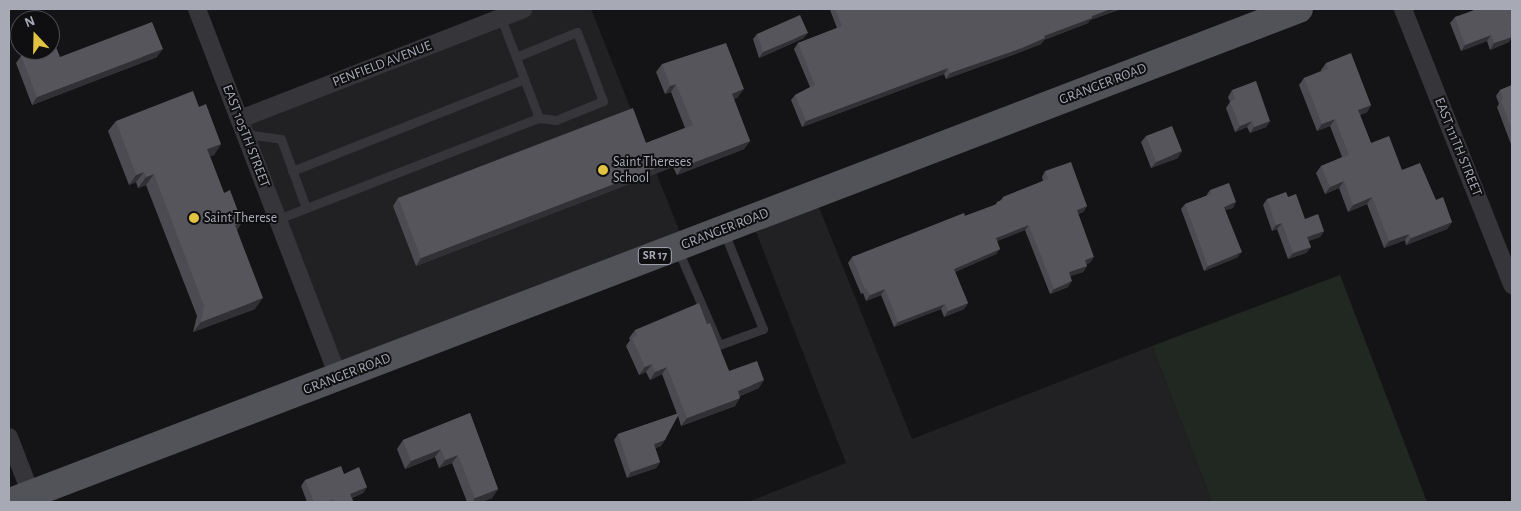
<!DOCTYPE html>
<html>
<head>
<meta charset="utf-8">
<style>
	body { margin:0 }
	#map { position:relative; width:1521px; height:511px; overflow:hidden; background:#141416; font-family:"Alegreya Sans",sans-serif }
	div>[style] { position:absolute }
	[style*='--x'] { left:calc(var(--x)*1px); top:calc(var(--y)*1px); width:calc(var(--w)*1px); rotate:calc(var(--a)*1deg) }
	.built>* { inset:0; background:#212023 }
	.green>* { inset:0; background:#212822 }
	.service>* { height:9px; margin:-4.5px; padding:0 4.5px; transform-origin:4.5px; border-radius:4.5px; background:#36363a }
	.minor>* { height:18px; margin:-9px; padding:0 9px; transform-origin:9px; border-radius:9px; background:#36363a }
	.primary>* { height:28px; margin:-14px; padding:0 14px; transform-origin:14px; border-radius:14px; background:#525259 }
	.wall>* { inset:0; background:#4b4b51 }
	.shaded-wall>* { inset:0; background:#313135 }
	.building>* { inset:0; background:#55555b }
	.dots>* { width:14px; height:14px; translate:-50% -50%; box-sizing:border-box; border:2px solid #0f0f11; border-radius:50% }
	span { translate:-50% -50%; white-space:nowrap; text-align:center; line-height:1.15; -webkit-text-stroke:4px #0f0f11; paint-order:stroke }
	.shield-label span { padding:1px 4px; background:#0f0f11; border:1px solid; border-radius:4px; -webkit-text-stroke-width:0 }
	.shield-label { font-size:12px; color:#a7a9b5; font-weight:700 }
	.street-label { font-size:14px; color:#a7a9b5 }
	.poi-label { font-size:14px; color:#a7a9b5 }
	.left { translate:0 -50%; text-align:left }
	.frame { position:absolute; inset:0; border:10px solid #a7a9b5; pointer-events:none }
	.north { position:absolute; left:10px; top:10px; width:50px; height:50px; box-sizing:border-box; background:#0f0f11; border:1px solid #4c4d53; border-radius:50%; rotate:339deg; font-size:14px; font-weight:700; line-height:20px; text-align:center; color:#a7a9b5 }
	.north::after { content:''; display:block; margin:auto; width:18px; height:22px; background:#e1c341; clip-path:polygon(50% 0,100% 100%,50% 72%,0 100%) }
</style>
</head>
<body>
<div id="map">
	<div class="built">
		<div style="clip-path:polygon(523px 9px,591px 9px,685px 245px,338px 376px,240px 119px)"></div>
		<div style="clip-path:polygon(814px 195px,912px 439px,1152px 346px,1212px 502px,748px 502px,846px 463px,751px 219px)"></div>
	</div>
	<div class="green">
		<div style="clip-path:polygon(1340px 275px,1427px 502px,1212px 502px,1152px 346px)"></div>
	</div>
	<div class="service">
		<div style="--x:516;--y:57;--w:66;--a:-22.3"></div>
		<div style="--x:577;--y:32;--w:74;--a:69.4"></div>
		<div style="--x:603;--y:101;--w:51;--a:158"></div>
		<div style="--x:556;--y:120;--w:17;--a:-173"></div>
		<div style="--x:246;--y:134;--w:35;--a:8"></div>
		<div style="--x:281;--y:139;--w:73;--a:70.1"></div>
		<div style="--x:292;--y:171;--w:250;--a:-21.6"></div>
		<div style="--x:278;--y:219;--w:280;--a:-21.2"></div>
		<div style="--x:539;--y:118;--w:107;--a:-110.8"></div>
		<div style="--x:678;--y:250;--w:103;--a:66.7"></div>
		<div style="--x:719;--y:345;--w:47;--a:-20"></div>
		<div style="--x:763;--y:329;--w:105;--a:-111.9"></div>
	</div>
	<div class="minor">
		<div style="--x:197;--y:9;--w:393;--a:69"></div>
		<div style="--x:1403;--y:9;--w:297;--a:68.4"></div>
		<div style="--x:240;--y:119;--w:304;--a:-21.2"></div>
		<div style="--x:9;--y:437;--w:61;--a:68.9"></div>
	</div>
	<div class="primary">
		<div style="--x:10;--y:502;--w:1380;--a:-20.93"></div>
	</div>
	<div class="wall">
		<div style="clip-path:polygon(830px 9px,1121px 9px,1090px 20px,1088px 23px,1044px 40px,1041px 44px,1018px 53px,946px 79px,944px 74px,802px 127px,791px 100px,795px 95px,810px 87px,794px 49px,798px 43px,837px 28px,830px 10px)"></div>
		<div style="clip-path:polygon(1512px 9px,1512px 31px,1509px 42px,1490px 50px,1487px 41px,1461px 51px,1450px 23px,1455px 17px)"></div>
		<div style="clip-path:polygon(757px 34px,804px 38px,759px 58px,753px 39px)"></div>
		<div style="clip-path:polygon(21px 56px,60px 57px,157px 57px,32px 105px,16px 63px)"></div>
		<div style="clip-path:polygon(1326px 63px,1371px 105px,1367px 112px,1360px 115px,1371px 143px,1402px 170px,1436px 200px,1452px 222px,1447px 229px,1406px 245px,1405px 240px,1384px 248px,1367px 204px,1348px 212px,1339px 188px,1325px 194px,1316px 173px,1321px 166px,1342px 157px,1330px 126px,1317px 131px,1299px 85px,1304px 78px,1321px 71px,1321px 70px)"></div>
		<div style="clip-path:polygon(662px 64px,738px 97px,734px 99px,750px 141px,744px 149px,677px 175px,673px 167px,416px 266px,393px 206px,398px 198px,646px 143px,685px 128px,671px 92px,665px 94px,656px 72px)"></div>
		<div style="clip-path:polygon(1512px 85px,1512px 147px,1497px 107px,1499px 104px,1496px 96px,1500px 90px)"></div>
		<div style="clip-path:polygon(1232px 90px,1270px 121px,1266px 127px,1250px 133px,1247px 127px,1235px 132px,1226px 108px,1230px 102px,1228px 97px)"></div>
		<div style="clip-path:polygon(116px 121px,221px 144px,214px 155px,210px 156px,224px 193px,242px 222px,237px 230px,255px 309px,193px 332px,197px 316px,146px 185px,138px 188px,136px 182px,129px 185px,108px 131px)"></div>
		<div style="clip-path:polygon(1146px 136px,1178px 158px,1151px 168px,1141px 142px)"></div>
		<div style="clip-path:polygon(1045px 171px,1087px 206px,1083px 212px,1078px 214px,1090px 263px,1086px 264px,1087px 266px,1083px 272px,1070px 276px,1068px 287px,1050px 294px,1025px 230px,997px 241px,1000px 249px,996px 254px,955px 272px,968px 303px,964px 309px,944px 317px,941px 309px,894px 327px,881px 295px,866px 301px,863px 293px,861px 294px,848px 263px,852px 257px,995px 205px,997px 202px,1000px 201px,1003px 197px,1043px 181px,1042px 177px)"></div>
		<div style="clip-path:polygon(1210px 190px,1233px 208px,1225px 210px,1238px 257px,1204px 271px,1181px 209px,1185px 204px,1206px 196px)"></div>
		<div style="clip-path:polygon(1288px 197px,1305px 219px,1324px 231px,1320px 237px,1308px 241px,1311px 247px,1306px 253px,1288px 259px,1277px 229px,1272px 231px,1263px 205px,1267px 199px)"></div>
		<div style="clip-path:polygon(707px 324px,729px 371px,759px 388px,740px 396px,735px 406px,681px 426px,678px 416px,661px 446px,655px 448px,660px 462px,656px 468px,627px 478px,614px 440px,618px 434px,677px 414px,662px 374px,650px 380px,646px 372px,639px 375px,626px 346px,630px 340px,629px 338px,635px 330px)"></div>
		<div style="clip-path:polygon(470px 413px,498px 489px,492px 498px,481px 502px,467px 502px,452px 463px,439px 468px,435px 457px,405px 469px,397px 449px,403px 440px)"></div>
		<div style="clip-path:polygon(344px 474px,367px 487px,363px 493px,352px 498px,353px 501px,352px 502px,307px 502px,301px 486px,305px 480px)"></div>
	</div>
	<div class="shaded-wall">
		<div style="clip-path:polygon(1110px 9px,1121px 9px,1090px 20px,1088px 23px,1044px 40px,1041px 44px,1018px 53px,946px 79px,950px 73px)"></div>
		<div style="clip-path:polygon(808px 33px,804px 38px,759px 58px,763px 52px)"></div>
		<div style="clip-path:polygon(1491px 35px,1487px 41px,1461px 51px,1465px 45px)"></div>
		<div style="clip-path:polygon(1512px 37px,1512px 38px,1509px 42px,1490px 50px,1494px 43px)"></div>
		<div style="clip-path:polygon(163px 49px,157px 57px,32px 105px,37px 97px)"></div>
		<div style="clip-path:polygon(948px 68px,944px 74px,802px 127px,806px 121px)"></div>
		<div style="clip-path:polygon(676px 84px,671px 92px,665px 94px,670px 86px)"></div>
		<div style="clip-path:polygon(744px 89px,738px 97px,726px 102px,732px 94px)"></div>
		<div style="clip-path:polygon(1371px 105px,1367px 112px,1353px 117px,1358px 110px)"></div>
		<div style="clip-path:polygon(1335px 119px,1330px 126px,1317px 131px,1322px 124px)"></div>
		<div style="clip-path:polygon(1252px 121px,1247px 127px,1235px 132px,1240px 126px)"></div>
		<div style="clip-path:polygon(1270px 121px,1266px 127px,1250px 133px,1254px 127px)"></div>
		<div style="clip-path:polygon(750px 141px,744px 149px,677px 175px,682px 167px)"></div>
		<div style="clip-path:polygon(221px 144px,214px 155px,200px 160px,207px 149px)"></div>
		<div style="clip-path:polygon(1182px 151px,1178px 158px,1151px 168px,1156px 162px)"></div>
		<div style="clip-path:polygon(679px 159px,673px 167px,416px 266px,421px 258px)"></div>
		<div style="clip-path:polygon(144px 172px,136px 182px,129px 185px,136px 175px)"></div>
		<div style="clip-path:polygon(154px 174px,146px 185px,138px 188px,146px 177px)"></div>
		<div style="clip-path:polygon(1344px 181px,1339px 188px,1325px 194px,1330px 187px)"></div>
		<div style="clip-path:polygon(1372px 197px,1367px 204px,1348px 212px,1353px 205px)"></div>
		<div style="clip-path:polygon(1236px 202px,1233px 208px,1220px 212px,1224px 207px)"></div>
		<div style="clip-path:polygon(1087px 206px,1083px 212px,1073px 216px,1077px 210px)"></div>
		<div style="clip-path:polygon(242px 222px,235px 232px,235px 225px)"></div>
		<div style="clip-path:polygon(1452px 222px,1447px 229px,1406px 245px,1411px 238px)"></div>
		<div style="clip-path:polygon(1282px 223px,1277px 229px,1272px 231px,1276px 225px)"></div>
		<div style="clip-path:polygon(1029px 225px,1025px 230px,992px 243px,996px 238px)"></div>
		<div style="clip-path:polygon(1324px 231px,1320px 237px,1303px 243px,1307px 237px)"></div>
		<div style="clip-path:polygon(1409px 234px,1405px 240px,1384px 248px,1389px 241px)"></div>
		<div style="clip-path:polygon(1311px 247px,1306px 253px,1288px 259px,1293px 253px)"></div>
		<div style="clip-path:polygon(1000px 249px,996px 254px,950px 274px,954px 269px)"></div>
		<div style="clip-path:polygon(1242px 252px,1238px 257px,1204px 271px,1208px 266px)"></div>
		<div style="clip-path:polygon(1094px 257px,1090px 263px,1081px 266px,1085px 260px)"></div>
		<div style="clip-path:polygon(1087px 266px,1083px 272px,1065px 278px,1069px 272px)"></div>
		<div style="clip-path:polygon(1072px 281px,1068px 287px,1050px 294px,1054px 289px)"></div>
		<div style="clip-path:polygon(885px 289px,881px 295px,866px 301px,870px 295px)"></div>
		<div style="clip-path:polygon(263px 298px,255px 309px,193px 332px,201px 322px)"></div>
		<div style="clip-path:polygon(968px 303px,964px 309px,944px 317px,948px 311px)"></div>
		<div style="clip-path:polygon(945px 304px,941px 309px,894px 327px,898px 322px)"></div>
		<div style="clip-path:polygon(652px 364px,646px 372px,639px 375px,645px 367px)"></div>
		<div style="clip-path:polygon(667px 367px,662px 374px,650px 380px,655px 372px)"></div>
		<div style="clip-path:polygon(764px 380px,759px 388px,732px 399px,738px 391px)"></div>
		<div style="clip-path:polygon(740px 398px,735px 406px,681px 426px,687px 418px)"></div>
		<div style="clip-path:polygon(665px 440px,661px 446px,650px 450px,654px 444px)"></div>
		<div style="clip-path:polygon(441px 449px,435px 457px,405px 469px,411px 461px)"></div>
		<div style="clip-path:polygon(458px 455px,452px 463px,439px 468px,445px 460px)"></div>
		<div style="clip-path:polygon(660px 462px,656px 468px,627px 478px,631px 472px)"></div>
		<div style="clip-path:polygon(367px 487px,363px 493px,346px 500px,350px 494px)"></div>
		<div style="clip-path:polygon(498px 489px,492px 498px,481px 502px,472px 502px,475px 498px)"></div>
	</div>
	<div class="building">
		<div style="clip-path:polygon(835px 9px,1110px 9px,1092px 16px,1092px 18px,1044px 36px,1045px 38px,1022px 48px,950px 73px,948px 68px,806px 121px,795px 95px,815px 85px,798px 43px,842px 26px)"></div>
		<div style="clip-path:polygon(1477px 9px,1512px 9px,1512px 27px,1510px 27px,1512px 33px,1512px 37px,1494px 43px,1491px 35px,1465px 45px,1455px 17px)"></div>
		<div style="clip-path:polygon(800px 15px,808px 33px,763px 52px,757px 34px)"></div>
		<div style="clip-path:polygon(152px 22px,163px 49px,37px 97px,21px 56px,35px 50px,50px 50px,50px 44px,54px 42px,60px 57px)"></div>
		<div style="clip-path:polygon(726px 43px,744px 89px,732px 94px,750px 141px,682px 167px,679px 159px,421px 258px,398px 198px,633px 108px,646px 143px,693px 125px,676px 84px,670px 86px,662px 64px)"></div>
		<div style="clip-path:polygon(1351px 53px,1371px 105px,1358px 110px,1371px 143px,1389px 136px,1402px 170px,1420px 163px,1436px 200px,1443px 197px,1452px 222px,1411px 238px,1409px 234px,1389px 241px,1372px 197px,1353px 205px,1344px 181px,1330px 187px,1321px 166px,1349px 155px,1335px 119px,1322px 124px,1304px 78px,1328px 69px,1326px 63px)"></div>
		<div style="clip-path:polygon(1256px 81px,1270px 121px,1254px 127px,1252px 121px,1240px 126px,1230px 102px,1235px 99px,1232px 90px)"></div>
		<div style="clip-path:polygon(1512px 85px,1512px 130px,1501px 101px,1503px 98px,1500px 90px)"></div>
		<div style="clip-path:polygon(193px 91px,199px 107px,206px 104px,221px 144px,207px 149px,224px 193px,230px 190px,242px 222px,235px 225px,263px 298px,201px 322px,204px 306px,154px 174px,146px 177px,144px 172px,136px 175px,116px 121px)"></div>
		<div style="clip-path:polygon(1172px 126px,1182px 151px,1156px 162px,1146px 136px)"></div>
		<div style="clip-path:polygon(1071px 162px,1087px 206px,1077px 210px,1094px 257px,1085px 260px,1087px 266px,1069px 272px,1072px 281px,1054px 289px,1029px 225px,996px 238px,1000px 249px,954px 269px,968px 303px,948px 311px,945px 304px,898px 322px,885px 289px,870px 295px,866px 288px,865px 289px,852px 257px,964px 213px,965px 216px,997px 204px,997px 202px,1004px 199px,1003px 197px,1048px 179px,1045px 171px)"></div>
		<div style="clip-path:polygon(1229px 183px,1236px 202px,1224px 207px,1242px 252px,1208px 266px,1185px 204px,1211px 194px,1210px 190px)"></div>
		<div style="clip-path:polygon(1286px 192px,1288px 197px,1296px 194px,1305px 219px,1318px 214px,1324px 231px,1307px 237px,1311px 247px,1293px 253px,1282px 223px,1276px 225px,1267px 199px)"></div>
		<div style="clip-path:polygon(699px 303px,707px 324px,710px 323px,729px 371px,757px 361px,764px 380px,738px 391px,740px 398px,687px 418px,667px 367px,655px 372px,652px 364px,645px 367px,632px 338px,637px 336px,635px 330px)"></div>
		<div style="clip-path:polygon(470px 413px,498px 489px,475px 498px,458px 455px,445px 460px,441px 449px,411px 461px,403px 440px)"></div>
		<div style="clip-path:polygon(679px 413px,665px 440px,654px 444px,660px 462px,631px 472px,618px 434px)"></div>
		<div style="clip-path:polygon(341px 466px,344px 474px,359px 467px,367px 487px,350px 494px,353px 501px,350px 502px,335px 502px,333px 499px,325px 502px,314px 502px,305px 480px)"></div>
	</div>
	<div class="dots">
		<div style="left:603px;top:170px;background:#e1c341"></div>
		<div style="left:194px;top:218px;background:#e1c341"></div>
	</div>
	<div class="shield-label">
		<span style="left:655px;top:256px">SR 17</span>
	</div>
	<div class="street-label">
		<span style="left:382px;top:64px;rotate:-21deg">PENFIELD AVENUE</span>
		<span style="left:1103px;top:84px;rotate:-21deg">GRANGER ROAD</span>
		<span style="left:246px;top:136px;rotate:69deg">EAST 105TH STREET</span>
		<span style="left:1458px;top:147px;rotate:68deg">EAST 111TH STREET</span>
		<span style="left:725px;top:229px;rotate:-21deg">GRANGER ROAD</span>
		<span style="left:347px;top:374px;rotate:-21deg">GRANGER ROAD</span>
	</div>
	<div class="poi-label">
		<span class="left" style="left:613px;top:170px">Saint Thereses<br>School</span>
		<span class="left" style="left:204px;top:218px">Saint Therese</span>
	</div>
	<div class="frame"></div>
	<div class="north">N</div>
</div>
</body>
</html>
